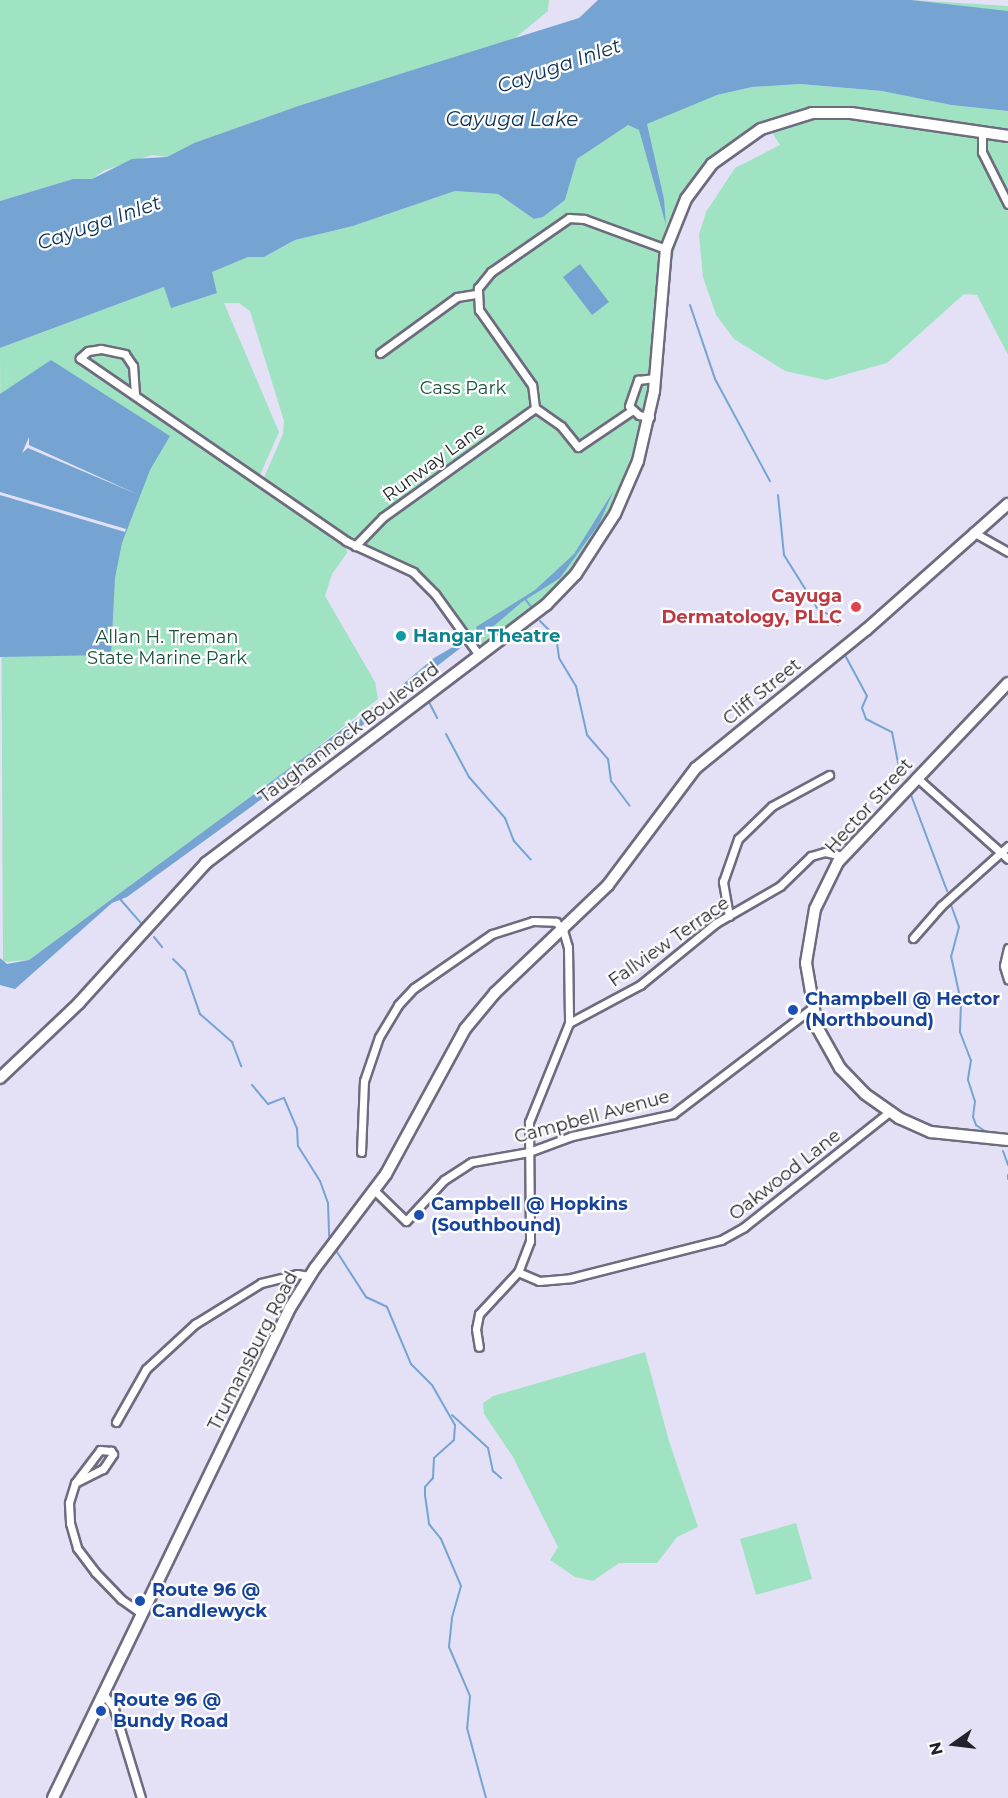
<!DOCTYPE html>
<html>
<head>
<meta charset="utf-8">
<style>
	body { margin:0 }
	#map { position:relative; width:1008px; height:1798px; overflow:hidden; background:#e4e0f6; font-family:Montserrat,sans-serif }
	div>[style] { position:absolute }
	[style*='--x'] { left:calc(var(--x)*1px); top:calc(var(--y)*1px); width:calc(var(--w)*1px); rotate:calc(var(--a)*1deg) }
	.green>* { inset:0; background:#a0e3c3 }
	.water>* { inset:0; background:#75a4d3 }
	.pier>* { inset:0; background:#e4e0f6 }
	.stream>* { height:2px; margin:-1px; padding:0 1px; transform-origin:1px; border-radius:1px; background:#75a4d3 }
	.roads { filter:drop-shadow(2px 0 #6f6b7e) drop-shadow(-2px 0 #6f6b7e) drop-shadow(0 2px #6f6b7e) drop-shadow(0 -2px #6f6b7e) }
	.street>* { height:7px; margin:-3.5px; padding:0 3.5px; transform-origin:3.5px; border-radius:3.5px; background:#fff }
	.secondary>* { height:10px; margin:-5px; padding:0 5px; transform-origin:5px; border-radius:5px; background:#fff }
	.primary>* { height:10px; margin:-5px; padding:0 5px; transform-origin:5px; border-radius:5px; background:#fff }
	.dots>* { width:16px; height:16px; translate:-50% -50%; box-sizing:border-box; border:3px solid #fff; border-radius:50% }
	span { translate:-50% -50%; white-space:nowrap; text-align:center; line-height:1.15; -webkit-text-stroke:4.5px #fff; paint-order:stroke }
	.park-label { font-size:18px; color:#19513b }
	.street-label { font-size:18px; color:#232129 }
	.health-label { font-size:18px; color:#be3a42; font-weight:700 }
	.right { translate:-100% -50%; text-align:right }
	.culture-label { font-size:18px; color:#0d838f; font-weight:700 }
	.left { translate:0 -50%; text-align:left }
	.transit-label { font-size:18px; color:#164399; font-weight:700 }
	.water-label { font-size:20px; color:#0f3252; font-style:italic }
	.north { position:absolute; left:924px; top:1714px; width:60px; height:60px; -webkit-text-stroke:4px #fff; paint-order:stroke; rotate:256deg; font-size:16px; font-weight:700; line-height:24px; text-align:center; color:#232129 }
	.north::after { content:''; display:block; margin:auto; width:21px; height:27px; background:#232129; clip-path:polygon(50% 0,100% 100%,50% 72%,0 100%) }
</style>
</head>
<body>
<div id="map">
	<div class="green">
		<div style="clip-path:polygon(0 0,549px 0,548px 11px,514px 39px,298px 106px,194px 143px,167px 157px,152px 155px,105px 170px,92px 179px,73px 179px,0 201px)"></div>
		<div style="clip-path:polygon(911px 0,1008px 6px,1008px 11px,999px 13px)"></div>
		<div style="clip-path:polygon(800px 84px,882px 91px,951px 105px,1008px 111px,1008px 355px,977px 295px,964px 294px,887px 363px,826px 380px,785px 371px,734px 339px,716px 315px,703px 277px,699px 234px,706px 212px,735px 168px,780px 145px,771px 131px,744px 146px,716px 169px,697px 192px,680px 225px,650px 363px,642px 427px,609px 515px,561px 582px,537px 607px,481px 648px,424px 575px,399px 560px,350px 540px,263px 480px,283px 434px,284px 421px,250px 311px,239px 303px,224px 303px,279px 432px,257px 482px,346px 546px,347px 553px,332px 574px,325px 596px,375px 682px,378px 699px,302px 759px,29px 960px,3px 962px,0 348px,164px 287px,217px 293px,211px 272px,248px 257px,264px 257px,295px 240px,353px 226px,455px 191px,498px 194px,534px 219px,543px 217px,565px 200px,577px 159px,618px 129px,717px 95px,752px 87px)"></div>
		<div style="clip-path:polygon(645px 1352px,669px 1441px,698px 1527px,677px 1537px,657px 1563px,619px 1563px,593px 1581px,575px 1577px,550px 1560px,558px 1547px,513px 1457px,484px 1414px,483px 1403px,493px 1396px)"></div>
		<div style="clip-path:polygon(796px 1523px,812px 1579px,756px 1595px,740px 1539px)"></div>
	</div>
	<div class="water">
		<div style="clip-path:polygon(598px 0,911px 0,1008px 11px,1008px 111px,951px 105px,882px 91px,800px 84px,752px 87px,717px 95px,647px 124px,664px 199px,666px 225px,639px 130px,628px 125px,577px 159px,565px 200px,543px 217px,534px 219px,498px 194px,455px 191px,353px 226px,295px 240px,264px 257px,248px 257px,212px 272px,217px 293px,171px 308px,164px 287px,0 348px,0 201px,73px 179px,92px 179px,132px 159px,167px 157px,194px 143px,298px 106px,579px 18px)"></div>
		<div style="clip-path:polygon(580px 264px,609px 302px,592px 315px,563px 277px)"></div>
		<div style="clip-path:polygon(51px 360px,170px 436px,150px 470px,122px 543px,115px 578px,111px 655px,0 657px,0 394px)"></div>
		<div style="clip-path:polygon(614px 490px,599px 524px,560px 578px,522px 602px,483px 635px,478px 635px,476px 627px,535px 590px,574px 554px)"></div>
		<div style="clip-path:polygon(458px 644px,463px 646px,418px 681px,418px 689px,410px 686px,392px 698px,391px 694px,434px 658px)"></div>
		<div style="clip-path:polygon(382px 705px,362px 726px,127px 897px,112px 903px,15px 989px,0 985px,0 958px,7px 964px,29px 960px,371px 708px)"></div>
	</div>
	<div class="pier">
		<div style="clip-path:polygon(29px 437px,29px 445px,139px 495px,28px 448px,22px 453px)"></div>
		<div style="clip-path:polygon(0 492px,126px 529px,125px 532px,0 495px)"></div>
	</div>
	<div class="stream">
		<div style="--x:690;--y:305;--w:78;--a:71.3"></div>
		<div style="--x:715;--y:379;--w:116;--a:61.7"></div>
		<div style="--x:778;--y:495;--w:60;--a:84.3"></div>
		<div style="--x:784;--y:555;--w:66;--a:58"></div>
		<div style="--x:819;--y:611;--w:13;--a:18"></div>
		<div style="--x:831;--y:615;--w:12;--a:55"></div>
		<div style="--x:526;--y:600;--w:9;--a:54"></div>
		<div style="--x:540;--y:621;--w:13;--a:45"></div>
		<div style="--x:557;--y:643;--w:15;--a:82"></div>
		<div style="--x:559;--y:658;--w:33;--a:59"></div>
		<div style="--x:576;--y:686;--w:50;--a:77.3"></div>
		<div style="--x:587;--y:735;--w:32;--a:49"></div>
		<div style="--x:608;--y:759;--w:22;--a:82"></div>
		<div style="--x:611;--y:781;--w:31;--a:53"></div>
		<div style="--x:846;--y:657;--w:44;--a:61.7"></div>
		<div style="--x:867;--y:696;--w:13;--a:113"></div>
		<div style="--x:862;--y:708;--w:12;--a:70"></div>
		<div style="--x:866;--y:719;--w:29;--a:27"></div>
		<div style="--x:892;--y:732;--w:47;--a:78.9"></div>
		<div style="--x:429;--y:702;--w:18;--a:63"></div>
		<div style="--x:446;--y:734;--w:49;--a:61.9"></div>
		<div style="--x:469;--y:777;--w:55;--a:48.7"></div>
		<div style="--x:505;--y:818;--w:25;--a:69"></div>
		<div style="--x:514;--y:841;--w:25;--a:48"></div>
		<div style="--x:911;--y:795;--w:103;--a:69.4"></div>
		<div style="--x:120;--y:899;--w:32;--a:49"></div>
		<div style="--x:951;--y:905;--w:23;--a:70"></div>
		<div style="--x:959;--y:927;--w:30;--a:105"></div>
		<div style="--x:951;--y:956;--w:47;--a:77.7"></div>
		<div style="--x:961;--y:1002;--w:30;--a:92"></div>
		<div style="--x:960;--y:1032;--w:30;--a:69"></div>
		<div style="--x:971;--y:1060;--w:20;--a:99"></div>
		<div style="--x:968;--y:1080;--w:22;--a:72"></div>
		<div style="--x:975;--y:1101;--w:16;--a:97"></div>
		<div style="--x:973;--y:1117;--w:9;--a:69"></div>
		<div style="--x:976;--y:1125;--w:12;--a:35"></div>
		<div style="--x:154;--y:937;--w:13;--a:51"></div>
		<div style="--x:173;--y:959;--w:17;--a:45"></div>
		<div style="--x:185;--y:971;--w:46;--a:70.8"></div>
		<div style="--x:200;--y:1014;--w:43;--a:41.2"></div>
		<div style="--x:232;--y:1042;--w:26;--a:69"></div>
		<div style="--x:252;--y:1085;--w:25;--a:50"></div>
		<div style="--x:268;--y:1104;--w:17;--a:-21"></div>
		<div style="--x:284;--y:1098;--w:33;--a:67"></div>
		<div style="--x:297;--y:1128;--w:18;--a:87"></div>
		<div style="--x:298;--y:1146;--w:41;--a:57.8"></div>
		<div style="--x:320;--y:1181;--w:23;--a:70"></div>
		<div style="--x:328;--y:1203;--w:33;--a:88"></div>
		<div style="--x:1003;--y:1151;--w:15;--a:70"></div>
		<div style="--x:1008;--y:1175;--w:4;--a:90"></div>
		<div style="--x:337;--y:1252;--w:54;--a:57.2"></div>
		<div style="--x:366;--y:1297;--w:23;--a:25"></div>
		<div style="--x:387;--y:1307;--w:62;--a:67.2"></div>
		<div style="--x:411;--y:1364;--w:30;--a:45"></div>
		<div style="--x:432;--y:1385;--w:46;--a:60.1"></div>
		<div style="--x:455;--y:1425;--w:15;--a:94"></div>
		<div style="--x:454;--y:1440;--w:27;--a:138"></div>
		<div style="--x:434;--y:1458;--w:20;--a:93"></div>
		<div style="--x:433;--y:1478;--w:12;--a:132"></div>
		<div style="--x:425;--y:1487;--w:8;--a:90"></div>
		<div style="--x:425;--y:1495;--w:29;--a:82"></div>
		<div style="--x:429;--y:1524;--w:19;--a:51"></div>
		<div style="--x:441;--y:1539;--w:51;--a:66.9"></div>
		<div style="--x:461;--y:1586;--w:33;--a:106"></div>
		<div style="--x:452;--y:1618;--w:29;--a:96"></div>
		<div style="--x:449;--y:1647;--w:53;--a:66.8"></div>
		<div style="--x:470;--y:1696;--w:32;--a:95"></div>
		<div style="--x:467;--y:1728;--w:73;--a:74.8"></div>
		<div style="--x:452;--y:1415;--w:49;--a:42.5"></div>
		<div style="--x:488;--y:1448;--w:24;--a:78"></div>
		<div style="--x:493;--y:1471;--w:11;--a:41"></div>
	</div>
	<div class="roads">
		<div class="street">
			<div style="--x:982;--y:132;--w:20;--a:90"></div>
			<div style="--x:982;--y:152;--w:58;--a:63.4"></div>
			<div style="--x:380;--y:353;--w:95;--a:-36"></div>
			<div style="--x:457;--y:297;--w:19;--a:-9"></div>
			<div style="--x:135;--y:394;--w:28;--a:-94"></div>
			<div style="--x:133;--y:366;--w:14;--a:-124"></div>
			<div style="--x:125;--y:354;--w:25;--a:-168"></div>
			<div style="--x:101;--y:349;--w:13;--a:171"></div>
			<div style="--x:88;--y:351;--w:11;--a:139"></div>
			<div style="--x:80;--y:358;--w:323;--a:34.5"></div>
			<div style="--x:346;--y:541;--w:74;--a:24.8"></div>
			<div style="--x:413;--y:572;--w:31;--a:45"></div>
			<div style="--x:435;--y:594;--w:75;--a:54.2"></div>
			<div style="--x:631;--y:411;--w:64;--a:145.8"></div>
			<div style="--x:578;--y:447;--w:27;--a:-129"></div>
			<div style="--x:561;--y:426;--w:32;--a:-145"></div>
			<div style="--x:535;--y:408;--w:23;--a:-97"></div>
			<div style="--x:532;--y:385;--w:92;--a:-125.2"></div>
			<div style="--x:479;--y:310;--w:22;--a:-93"></div>
			<div style="--x:478;--y:288;--w:21;--a:-51"></div>
			<div style="--x:491;--y:272;--w:95;--a:-34.7"></div>
			<div style="--x:569;--y:218;--w:15;--a:4"></div>
			<div style="--x:584;--y:219;--w:87;--a:20.1"></div>
			<div style="--x:650;--y:417;--w:11;--a:-170"></div>
			<div style="--x:639;--y:415;--w:13;--a:-138"></div>
			<div style="--x:629;--y:406;--w:28;--a:-71"></div>
			<div style="--x:638;--y:380;--w:17;--a:-7"></div>
			<div style="--x:973;--y:532;--w:40;--a:29.7"></div>
			<div style="--x:355;--y:546;--w:40;--a:-46"></div>
			<div style="--x:383;--y:517;--w:187;--a:-35.6"></div>
			<div style="--x:916;--y:777;--w:123;--a:41.7"></div>
			<div style="--x:729;--y:916;--w:35;--a:-100"></div>
			<div style="--x:723;--y:882;--w:46;--a:-70.8"></div>
			<div style="--x:738;--y:839;--w:47;--a:-44.1"></div>
			<div style="--x:772;--y:806;--w:65;--a:-28.5"></div>
			<div style="--x:913;--y:938;--w:43;--a:-48.8"></div>
			<div style="--x:941;--y:906;--w:90;--a:-41.8"></div>
			<div style="--x:1008;--y:948;--w:18;--a:103"></div>
			<div style="--x:1004;--y:966;--w:14;--a:73"></div>
			<div style="--x:569;--y:1023;--w:81;--a:-28.2"></div>
			<div style="--x:640;--y:985;--w:98;--a:-39.2"></div>
			<div style="--x:716;--y:923;--w:74;--a:-30"></div>
			<div style="--x:780;--y:886;--w:43;--a:-44.1"></div>
			<div style="--x:811;--y:856;--w:15;--a:-16"></div>
			<div style="--x:825;--y:852;--w:18;--a:13"></div>
			<div style="--x:361;--y:1152;--w:71;--a:-87.6"></div>
			<div style="--x:364;--y:1081;--w:46;--a:-71.2"></div>
			<div style="--x:379;--y:1037;--w:37;--a:-59"></div>
			<div style="--x:398;--y:1005;--w:23;--a:-47"></div>
			<div style="--x:414;--y:988;--w:95;--a:-34.7"></div>
			<div style="--x:492;--y:934;--w:43;--a:-17.6"></div>
			<div style="--x:533;--y:921;--w:23;--a:2"></div>
			<div style="--x:556;--y:922;--w:11;--a:49"></div>
			<div style="--x:563;--y:930;--w:18;--a:74"></div>
			<div style="--x:568;--y:947;--w:76;--a:89.2"></div>
			<div style="--x:569;--y:1023;--w:107;--a:112"></div>
			<div style="--x:529;--y:1122;--w:119;--a:89.5"></div>
			<div style="--x:530;--y:1241;--w:33;--a:111"></div>
			<div style="--x:518;--y:1272;--w:57;--a:132.9"></div>
			<div style="--x:479;--y:1314;--w:15;--a:101"></div>
			<div style="--x:476;--y:1329;--w:18;--a:81"></div>
			<div style="--x:375;--y:1191;--w:43;--a:44.1"></div>
			<div style="--x:406;--y:1221;--w:56;--a:-47.2"></div>
			<div style="--x:444;--y:1180;--w:33;--a:-33"></div>
			<div style="--x:472;--y:1162;--w:58;--a:-10"></div>
			<div style="--x:529;--y:1152;--w:46;--a:-20.4"></div>
			<div style="--x:572;--y:1136;--w:103;--a:-12.3"></div>
			<div style="--x:673;--y:1114;--w:173;--a:-37.3"></div>
			<div style="--x:518;--y:1272;--w:23;--a:23"></div>
			<div style="--x:539;--y:1281;--w:32;--a:-5"></div>
			<div style="--x:571;--y:1278;--w:155;--a:-14.2"></div>
			<div style="--x:721;--y:1240;--w:26;--a:-29"></div>
			<div style="--x:744;--y:1227;--w:185;--a:-38.4"></div>
			<div style="--x:116;--y:1422;--w:61;--a:-60.5"></div>
			<div style="--x:146;--y:1369;--w:67;--a:-42.6"></div>
			<div style="--x:195;--y:1324;--w:78;--a:-31.8"></div>
			<div style="--x:261;--y:1283;--w:37;--a:-14"></div>
			<div style="--x:297;--y:1274;--w:12;--a:9"></div>
			<div style="--x:75;--y:1483;--w:31;--a:-27"></div>
			<div style="--x:103;--y:1469;--w:18;--a:-56"></div>
			<div style="--x:113;--y:1454;--w:4;--a:-124"></div>
			<div style="--x:111;--y:1451;--w:11;--a:-175"></div>
			<div style="--x:100;--y:1450;--w:41;--a:127.1"></div>
			<div style="--x:75;--y:1483;--w:21;--a:107"></div>
			<div style="--x:69;--y:1503;--w:20;--a:87"></div>
			<div style="--x:70;--y:1523;--w:26;--a:74"></div>
			<div style="--x:77;--y:1548;--w:30;--a:53"></div>
			<div style="--x:95;--y:1572;--w:37;--a:46"></div>
			<div style="--x:121;--y:1599;--w:24;--a:35"></div>
			<div style="--x:103;--y:1693;--w:19;--a:55"></div>
			<div style="--x:114;--y:1709;--w:93;--a:73.1"></div>
		</div>
		<div class="secondary">
			<div style="--x:0;--y:1078;--w:109;--a:-43.5"></div>
			<div style="--x:79;--y:1003;--w:189;--a:-47.8"></div>
			<div style="--x:206;--y:863;--w:427;--a:-37.2"></div>
			<div style="--x:546;--y:605;--w:43;--a:-45.9"></div>
			<div style="--x:576;--y:574;--w:72;--a:-57"></div>
			<div style="--x:615;--y:514;--w:58;--a:-66.5"></div>
			<div style="--x:638;--y:461;--w:72;--a:-77.1"></div>
			<div style="--x:654;--y:391;--w:143;--a:-85.2"></div>
			<div style="--x:666;--y:249;--w:54;--a:-68.2"></div>
			<div style="--x:686;--y:199;--w:44;--a:-53.4"></div>
			<div style="--x:712;--y:164;--w:60;--a:-35.5"></div>
			<div style="--x:761;--y:129;--w:53;--a:-17.4"></div>
			<div style="--x:812;--y:113;--w:39;--a:0"></div>
			<div style="--x:851;--y:113;--w:159;--a:8.3"></div>
		</div>
		<div class="primary">
			<div style="--x:1008;--y:683;--w:247;--a:133.5"></div>
			<div style="--x:838;--y:862;--w:52;--a:116.1"></div>
			<div style="--x:815;--y:909;--w:55;--a:99.5"></div>
			<div style="--x:806;--y:963;--w:65;--a:80.2"></div>
			<div style="--x:817;--y:1027;--w:47;--a:60.7"></div>
			<div style="--x:840;--y:1068;--w:36;--a:46"></div>
			<div style="--x:865;--y:1094;--w:42;--a:35.2"></div>
			<div style="--x:899;--y:1118;--w:35;--a:24"></div>
			<div style="--x:931;--y:1132;--w:77;--a:5.9"></div>
			<div style="--x:53;--y:1798;--w:544;--a:-64.19"></div>
			<div style="--x:290;--y:1308;--w:47;--a:-58"></div>
			<div style="--x:315;--y:1268;--w:118;--a:-52.9"></div>
			<div style="--x:386;--y:1174;--w:165;--a:-61.4"></div>
			<div style="--x:465;--y:1029;--w:47;--a:-50.2"></div>
			<div style="--x:495;--y:993;--w:156;--a:-43.7"></div>
			<div style="--x:608;--y:885;--w:146;--a:-53.1"></div>
			<div style="--x:696;--y:768;--w:219;--a:-39.1"></div>
			<div style="--x:866;--y:630;--w:190;--a:-41.6"></div>
		</div>
	</div>
	<div class="dots">
		<div style="left:856px;top:607px;background:#e0444e"></div>
		<div style="left:401px;top:636px;background:#0f9aa8"></div>
		<div style="left:793px;top:1010px;background:#1a4fb4"></div>
		<div style="left:419px;top:1215px;background:#1a4fb4"></div>
		<div style="left:140px;top:1601px;background:#1a4fb4"></div>
		<div style="left:101px;top:1711px;background:#1a4fb4"></div>
	</div>
	<div class="park-label">
		<span style="left:463px;top:388px">Cass Park</span>
		<span style="left:167px;top:648px">Allan H. Treman<br>State Marine Park</span>
	</div>
	<div class="street-label">
		<span style="left:434px;top:462px;rotate:-36deg">Runway Lane</span>
		<span style="left:762px;top:692px;rotate:-39deg">Cliff Street</span>
		<span style="left:349px;top:733px;rotate:-37deg">Taughannock Boulevard</span>
		<span style="left:869px;top:806px;rotate:-48deg">Hector Street</span>
		<span style="left:669px;top:942px;rotate:-35deg">Fallview Terrace</span>
		<span style="left:592px;top:1117px;rotate:-15deg">Campbell Avenue</span>
		<span style="left:785px;top:1175px;rotate:-38deg">Oakwood Lane</span>
		<span style="left:253px;top:1351px;rotate:-63deg">Trumansburg Road</span>
	</div>
	<div class="health-label">
		<span class="right" style="left:842px;top:607px">Cayuga<br>Dermatology, PLLC</span>
	</div>
	<div class="culture-label">
		<span class="left" style="left:413px;top:636px">Hangar Theatre</span>
	</div>
	<div class="transit-label">
		<span class="left" style="left:805px;top:1010px">Champbell @ Hector<br>(Northbound)</span>
		<span class="left" style="left:431px;top:1215px">Campbell @ Hopkins<br>(Southbound)</span>
		<span class="left" style="left:152px;top:1601px">Route 96 @<br>Candlewyck</span>
		<span class="left" style="left:113px;top:1711px">Route 96 @<br>Bundy Road</span>
	</div>
	<div class="water-label">
		<span style="left:559px;top:66px;rotate:-19deg">Cayuga Inlet</span>
		<span style="left:512px;top:119px">Cayuga Lake</span>
		<span style="left:99px;top:223px;rotate:-19deg">Cayuga Inlet</span>
	</div>
	<div class="north">N</div>
</div>
</body>
</html>
